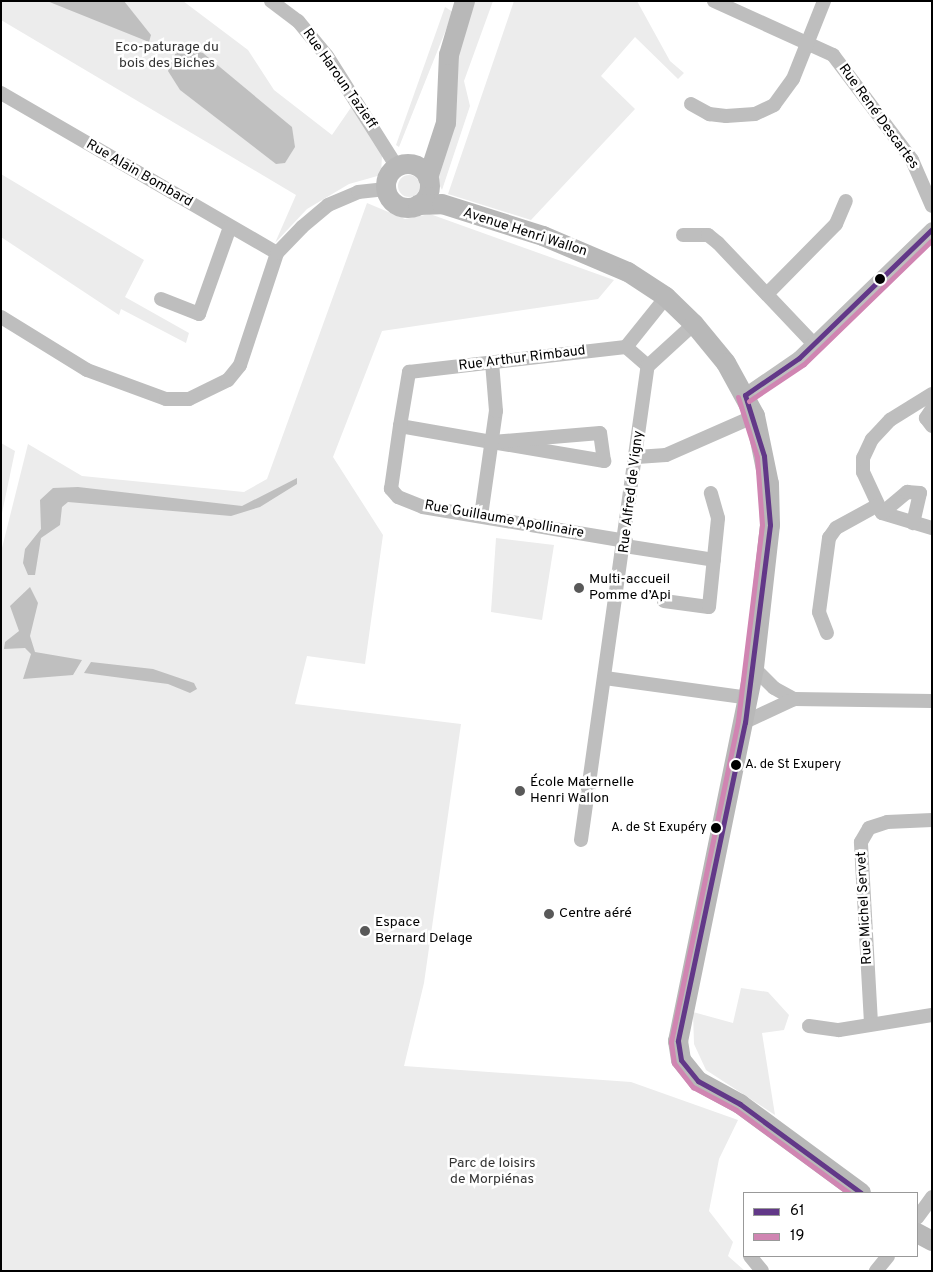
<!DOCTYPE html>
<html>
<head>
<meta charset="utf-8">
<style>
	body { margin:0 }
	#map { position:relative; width:933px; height:1272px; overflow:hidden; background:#fff; font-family:Overpass,sans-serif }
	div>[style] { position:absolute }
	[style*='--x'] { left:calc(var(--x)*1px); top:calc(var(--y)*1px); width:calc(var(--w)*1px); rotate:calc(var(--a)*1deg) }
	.green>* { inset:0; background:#ececec }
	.round { border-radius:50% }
	.water>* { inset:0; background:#bfbfbf }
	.street>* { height:14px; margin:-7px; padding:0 7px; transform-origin:7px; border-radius:7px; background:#bebebe }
	.secondary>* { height:20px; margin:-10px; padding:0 10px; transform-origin:10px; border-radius:10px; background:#b8b8b8 }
	.secondary>.ring { margin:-10px; padding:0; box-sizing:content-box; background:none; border:20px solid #b8b8b8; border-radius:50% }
	.bus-1>* { height:5px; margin:-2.5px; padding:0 2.5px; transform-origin:2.5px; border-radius:2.5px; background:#623888 }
	.bus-2>* { height:5px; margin:-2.5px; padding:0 2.5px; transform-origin:2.5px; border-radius:2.5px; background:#d085b2 }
	.dots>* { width:14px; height:14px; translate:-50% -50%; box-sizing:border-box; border:2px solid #fff; border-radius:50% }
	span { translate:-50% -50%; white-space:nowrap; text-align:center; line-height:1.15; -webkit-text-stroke:5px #fff; paint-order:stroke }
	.bus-label { font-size:13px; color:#000 }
	.left { translate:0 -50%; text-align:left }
	.right { translate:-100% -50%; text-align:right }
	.park-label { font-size:14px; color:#333 }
	.street-label { font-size:14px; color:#000 }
	.poi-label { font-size:14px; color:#000 }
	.frame { position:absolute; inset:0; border:2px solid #000; pointer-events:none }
	.legend { position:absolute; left:743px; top:1192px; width:175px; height:65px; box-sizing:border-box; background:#fff; border:1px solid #999; margin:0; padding:6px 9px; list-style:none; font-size:15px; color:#000 }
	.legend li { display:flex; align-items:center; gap:10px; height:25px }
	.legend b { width:25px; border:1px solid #999 }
</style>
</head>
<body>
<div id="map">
	<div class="green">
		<div style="clip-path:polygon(1px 1px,183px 1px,248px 50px,274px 90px,332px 135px,352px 106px,382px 155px,381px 175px,349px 184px,307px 209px,275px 243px,296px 195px,1px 20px)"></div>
		<div style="clip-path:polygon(474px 1px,493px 1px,464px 81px,470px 106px,442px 190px,436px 178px,453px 66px)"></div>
		<div style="clip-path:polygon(514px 1px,637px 1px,670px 61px,684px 73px,678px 79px,635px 37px,601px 76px,635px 109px,531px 220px,448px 194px)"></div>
		<div style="clip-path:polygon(445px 7px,453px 12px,399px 147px,396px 145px)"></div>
		<div style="clip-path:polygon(1px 174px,144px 260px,125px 297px,189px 333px,186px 343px,121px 309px,119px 315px,1px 237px)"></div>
		<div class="round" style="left:398px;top:175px;width:22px;height:22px"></div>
		<div style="clip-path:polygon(367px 203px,405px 219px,430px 214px,614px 280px,598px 299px,382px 331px,333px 457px,383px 535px,365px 664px,307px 656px,295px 704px,461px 724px,424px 983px,404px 1066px,631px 1082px,738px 1120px,719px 1159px,709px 1211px,733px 1242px,728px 1256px,745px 1271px,1px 1271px,1px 552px,28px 444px,82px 476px,244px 492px,267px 479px)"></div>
		<div style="clip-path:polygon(1px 443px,15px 451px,1px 518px)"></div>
		<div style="clip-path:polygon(496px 538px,554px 545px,542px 620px,491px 612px)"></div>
		<div style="clip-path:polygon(741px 988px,768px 992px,789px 1015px,784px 1030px,762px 1033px,775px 1115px,706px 1070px,694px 1044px,693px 1012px,733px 1023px)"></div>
	</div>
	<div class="water">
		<div style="clip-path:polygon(47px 1px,124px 1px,151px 35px,149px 42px)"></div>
		<div style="clip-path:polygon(178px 47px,203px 53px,292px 127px,295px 147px,285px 163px,276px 164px,180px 90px,168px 71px)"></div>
		<div style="clip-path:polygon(297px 478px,297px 484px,260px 507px,231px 516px,68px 502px,62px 507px,60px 525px,41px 538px,35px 575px,28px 575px,23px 563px,25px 549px,41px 529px,40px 500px,53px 488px,78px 487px,242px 506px)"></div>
		<div style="clip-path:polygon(30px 587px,38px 603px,30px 636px,35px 652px,82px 660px,73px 675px,23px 679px,31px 654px,25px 648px,4px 649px,5px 642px,19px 631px,10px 606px)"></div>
		<div style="clip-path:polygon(91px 662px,153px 669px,194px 683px,197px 689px,190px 693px,168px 684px,84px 673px)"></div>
	</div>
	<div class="street">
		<div style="--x:271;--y:1;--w:34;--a:37"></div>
		<div style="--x:298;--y:21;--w:45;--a:50.4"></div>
		<div style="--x:327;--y:56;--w:131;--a:57.8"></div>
		<div style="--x:714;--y:1;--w:131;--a:24.4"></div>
		<div style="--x:833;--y:55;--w:131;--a:53"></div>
		<div style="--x:912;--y:160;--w:50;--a:66.5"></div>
		<div style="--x:1;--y:93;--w:319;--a:30.1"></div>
		<div style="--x:691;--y:104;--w:21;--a:29"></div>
		<div style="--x:709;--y:114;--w:17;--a:7"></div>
		<div style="--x:726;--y:116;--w:29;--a:-4"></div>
		<div style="--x:755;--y:114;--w:21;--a:-25"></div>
		<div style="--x:774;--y:105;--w:32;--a:-54"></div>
		<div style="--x:793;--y:79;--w:84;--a:-68.3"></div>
		<div style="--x:683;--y:235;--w:25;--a:0"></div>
		<div style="--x:708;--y:235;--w:13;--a:39"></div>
		<div style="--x:718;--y:243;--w:139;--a:46.5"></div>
		<div style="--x:767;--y:294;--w:98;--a:-45.4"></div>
		<div style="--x:836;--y:224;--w:25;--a:-67"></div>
		<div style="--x:161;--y:299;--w:41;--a:21.5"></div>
		<div style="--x:199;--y:314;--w:92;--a:-70.4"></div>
		<div style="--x:1;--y:317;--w:101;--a:31.6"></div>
		<div style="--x:87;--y:370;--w:84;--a:20.2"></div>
		<div style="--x:166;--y:399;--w:23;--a:0"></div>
		<div style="--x:189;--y:399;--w:43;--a:-26"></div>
		<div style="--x:228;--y:380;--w:19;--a:-51"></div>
		<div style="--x:240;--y:365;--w:118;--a:-71.7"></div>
		<div style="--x:277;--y:253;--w:36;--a:-46"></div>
		<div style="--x:302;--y:227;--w:34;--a:-40"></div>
		<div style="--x:328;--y:205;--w:33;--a:-23"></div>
		<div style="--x:358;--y:192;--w:28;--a:-6"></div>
		<div style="--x:626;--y:347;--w:29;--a:41"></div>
		<div style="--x:932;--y:394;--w:49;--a:148.2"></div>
		<div style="--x:890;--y:420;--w:26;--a:133"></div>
		<div style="--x:872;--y:439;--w:21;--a:115"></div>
		<div style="--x:863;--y:458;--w:14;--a:90"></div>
		<div style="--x:863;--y:472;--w:45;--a:65.1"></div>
		<div style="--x:882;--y:513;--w:52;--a:16.7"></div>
		<div style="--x:745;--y:395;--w:65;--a:-34.4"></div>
		<div style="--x:799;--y:358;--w:185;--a:-44.1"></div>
		<div style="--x:932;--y:409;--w:11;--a:124"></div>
		<div style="--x:926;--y:418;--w:10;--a:53"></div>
		<div style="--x:400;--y:426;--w:93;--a:9.9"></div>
		<div style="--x:492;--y:442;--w:114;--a:9.6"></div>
		<div style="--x:604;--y:461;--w:28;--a:-98"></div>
		<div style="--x:600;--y:433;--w:108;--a:175.2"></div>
		<div style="--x:637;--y:457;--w:29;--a:-4"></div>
		<div style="--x:666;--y:455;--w:97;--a:-23.7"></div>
		<div style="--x:882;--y:513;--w:33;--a:-40"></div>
		<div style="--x:907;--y:492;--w:13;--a:4"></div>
		<div style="--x:920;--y:493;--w:31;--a:103"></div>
		<div style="--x:481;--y:516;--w:106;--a:-81.9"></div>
		<div style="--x:496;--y:411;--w:49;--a:-94.7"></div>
		<div style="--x:626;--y:541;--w:206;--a:-170.5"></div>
		<div style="--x:423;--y:507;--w:27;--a:-158"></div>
		<div style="--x:398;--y:497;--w:11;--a:-131"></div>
		<div style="--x:391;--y:489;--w:64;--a:-81.9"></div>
		<div style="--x:400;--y:426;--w:55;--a:-80.5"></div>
		<div style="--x:409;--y:372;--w:218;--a:-6.6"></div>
		<div style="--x:626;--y:347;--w:64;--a:-51.3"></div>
		<div style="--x:625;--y:546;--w:90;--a:8.9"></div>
		<div style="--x:664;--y:601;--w:45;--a:7.6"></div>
		<div style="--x:709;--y:607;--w:89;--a:-84.2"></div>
		<div style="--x:718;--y:518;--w:26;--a:-106"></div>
		<div style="--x:827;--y:633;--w:22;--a:-111"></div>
		<div style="--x:819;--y:612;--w:75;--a:-82.3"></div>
		<div style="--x:829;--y:538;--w:12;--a:-55"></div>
		<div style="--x:836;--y:528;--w:46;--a:-28.8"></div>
		<div style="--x:754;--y:668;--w:28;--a:45"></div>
		<div style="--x:774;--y:688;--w:23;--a:29"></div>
		<div style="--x:794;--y:699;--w:138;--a:0.8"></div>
		<div style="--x:605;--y:678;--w:145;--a:7.9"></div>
		<div style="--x:745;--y:722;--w:54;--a:-25.1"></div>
		<div style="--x:581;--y:840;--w:479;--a:-82"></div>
		<div style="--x:648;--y:366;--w:62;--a:-42.4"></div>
		<div style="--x:871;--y:1023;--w:181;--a:-93.2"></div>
		<div style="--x:861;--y:842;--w:16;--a:-60"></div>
		<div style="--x:869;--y:828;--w:19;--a:-18"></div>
		<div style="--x:887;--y:822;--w:45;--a:-2.5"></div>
		<div style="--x:809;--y:1026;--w:30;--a:8"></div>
		<div style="--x:839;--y:1030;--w:94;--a:-9.2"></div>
		<div style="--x:917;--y:1218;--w:26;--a:-54"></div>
		<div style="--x:750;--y:1256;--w:19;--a:51"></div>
		<div style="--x:876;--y:1271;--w:19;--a:-51"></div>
	</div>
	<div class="secondary">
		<div class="ring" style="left:386px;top:164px;width:24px;height:24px"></div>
		<div style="--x:428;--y:178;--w:58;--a:-71.9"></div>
		<div style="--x:446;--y:123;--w:68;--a:-87.5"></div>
		<div style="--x:449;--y:55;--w:56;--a:-73.5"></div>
		<div style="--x:418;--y:205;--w:24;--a:-2"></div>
		<div style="--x:442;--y:204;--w:106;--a:17.6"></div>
		<div style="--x:543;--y:236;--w:92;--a:23"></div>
		<div style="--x:628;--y:272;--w:45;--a:33.3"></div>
		<div style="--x:666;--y:297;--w:39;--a:44"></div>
		<div style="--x:694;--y:324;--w:50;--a:50.6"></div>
		<div style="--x:726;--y:363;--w:60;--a:61.3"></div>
		<div style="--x:755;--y:416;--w:69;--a:78.4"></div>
		<div style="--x:769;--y:484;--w:41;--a:88.6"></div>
		<div style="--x:770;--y:525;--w:144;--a:96.4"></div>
		<div style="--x:754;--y:668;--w:381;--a:101.5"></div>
		<div style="--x:678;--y:1041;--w:19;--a:81"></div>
		<div style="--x:681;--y:1060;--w:27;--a:51"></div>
		<div style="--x:698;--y:1081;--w:48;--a:28.7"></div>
		<div style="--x:740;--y:1104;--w:150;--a:36.3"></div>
		<div style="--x:917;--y:1233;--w:17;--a:28"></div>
	</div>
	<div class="bus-1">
		<div style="--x:745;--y:395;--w:64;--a:72.7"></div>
		<div style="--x:764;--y:456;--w:69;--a:85"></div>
		<div style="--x:770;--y:525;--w:199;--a:97.2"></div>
		<div style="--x:745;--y:722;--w:326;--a:101.9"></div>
		<div style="--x:678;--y:1041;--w:19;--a:81"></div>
		<div style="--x:681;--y:1060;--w:27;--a:51"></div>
		<div style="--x:698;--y:1081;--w:48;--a:28.7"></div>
		<div style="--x:740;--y:1104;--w:150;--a:36.3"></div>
		<div style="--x:745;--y:395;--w:65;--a:-34.4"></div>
		<div style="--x:799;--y:358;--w:185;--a:-44.1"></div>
	</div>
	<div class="bus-2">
		<div style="--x:738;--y:397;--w:63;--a:72.4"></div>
		<div style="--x:757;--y:457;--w:68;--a:85.8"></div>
		<div style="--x:762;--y:525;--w:197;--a:97"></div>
		<div style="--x:738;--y:721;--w:328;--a:101.8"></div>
		<div style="--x:671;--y:1042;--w:21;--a:82"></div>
		<div style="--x:674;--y:1063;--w:31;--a:52"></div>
		<div style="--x:693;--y:1087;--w:49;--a:28.1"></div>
		<div style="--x:736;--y:1110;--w:140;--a:36.3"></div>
		<div style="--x:749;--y:401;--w:66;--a:-33.9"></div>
		<div style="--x:804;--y:364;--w:178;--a:-44.1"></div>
	</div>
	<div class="dots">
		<div style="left:880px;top:279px;background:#000"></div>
		<div style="left:579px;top:588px;background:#595959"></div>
		<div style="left:736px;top:765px;background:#000"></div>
		<div style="left:520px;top:791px;background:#595959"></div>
		<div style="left:716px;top:828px;background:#000"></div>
		<div style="left:549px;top:914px;background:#595959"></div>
		<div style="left:365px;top:931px;background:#595959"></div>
	</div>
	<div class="bus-label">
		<span class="left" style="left:745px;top:765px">A. de St Exupery</span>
		<span class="right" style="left:707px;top:828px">A. de St Exupéry</span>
	</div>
	<div class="park-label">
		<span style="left:167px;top:56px">Eco-paturage du<br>bois des Biches</span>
		<span style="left:492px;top:1172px">Parc de loisirs<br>de Morpiénas</span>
	</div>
	<div class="street-label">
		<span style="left:339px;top:79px;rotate:55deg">Rue Haroun Tazieff</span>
		<span style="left:878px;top:117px;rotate:54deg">Rue René Descartes</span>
		<span style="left:139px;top:174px;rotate:30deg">Rue Alain Bombard</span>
		<span style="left:525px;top:233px;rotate:18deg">Avenue Henri Wallon</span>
		<span style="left:522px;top:359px;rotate:-7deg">Rue Arthur Rimbaud</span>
		<span style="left:632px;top:492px;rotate:-83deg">Rue Alfred de Vigny</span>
		<span style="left:504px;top:520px;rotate:10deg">Rue Guillaume Apollinaire</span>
		<span style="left:865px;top:908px;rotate:-93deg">Rue Michel Servet</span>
	</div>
	<div class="poi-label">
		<span class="left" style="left:589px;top:588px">Multi-accueil<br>Pomme d’Api</span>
		<span class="left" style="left:530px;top:791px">École Maternelle<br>Henri Wallon</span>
		<span class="left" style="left:559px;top:914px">Centre aéré</span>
		<span class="left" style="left:375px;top:931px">Espace<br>Bernard Delage</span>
	</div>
	<div class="frame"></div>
	<ul class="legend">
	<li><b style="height:6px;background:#623888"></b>61</li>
	<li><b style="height:6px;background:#d085b2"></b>19</li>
	</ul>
</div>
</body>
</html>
